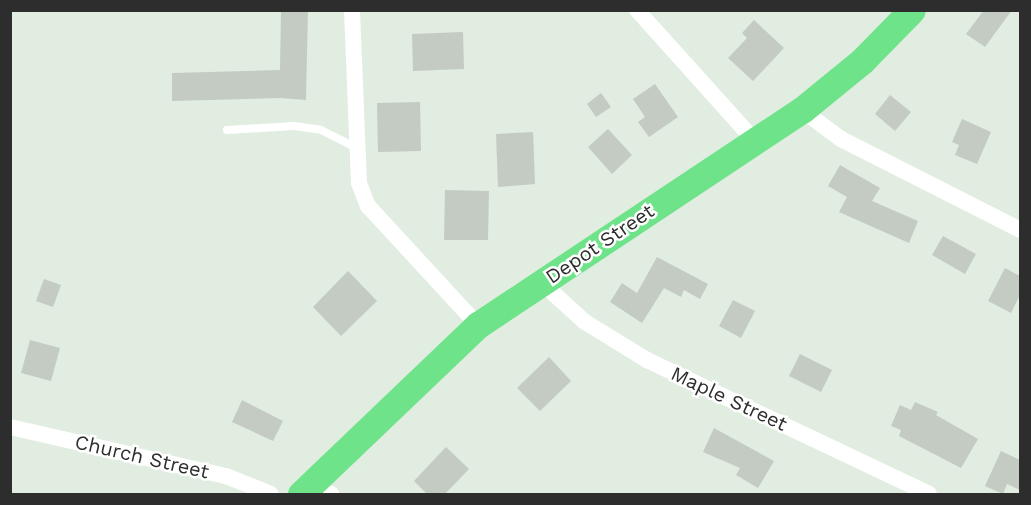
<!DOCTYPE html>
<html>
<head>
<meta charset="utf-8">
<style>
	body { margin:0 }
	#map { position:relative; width:1031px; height:505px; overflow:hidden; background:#e1ede1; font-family:"Work Sans",sans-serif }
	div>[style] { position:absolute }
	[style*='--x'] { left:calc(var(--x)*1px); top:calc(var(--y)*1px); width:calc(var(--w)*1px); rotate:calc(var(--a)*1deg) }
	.building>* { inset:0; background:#c3cbc3 }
	.service>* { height:8px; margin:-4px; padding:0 4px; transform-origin:4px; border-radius:4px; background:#fff }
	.minor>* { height:16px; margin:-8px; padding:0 8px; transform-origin:8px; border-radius:8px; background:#fff }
	.primary>* { height:27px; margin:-13.5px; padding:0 13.5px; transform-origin:13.5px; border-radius:13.5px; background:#6fe38a }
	span { translate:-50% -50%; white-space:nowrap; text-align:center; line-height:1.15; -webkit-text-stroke:5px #fff; paint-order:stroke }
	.street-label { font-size:20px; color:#2d2d2d }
	.frame { position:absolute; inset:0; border:12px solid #2d2d2d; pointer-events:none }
</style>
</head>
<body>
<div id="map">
	<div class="building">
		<div style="clip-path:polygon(281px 10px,308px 10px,306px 100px,280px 98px,172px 101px,172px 73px,280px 70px)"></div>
		<div style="clip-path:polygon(984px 10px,1012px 10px,985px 47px,966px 34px)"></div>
		<div style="clip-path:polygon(754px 20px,784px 48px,753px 81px,728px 58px,747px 38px,742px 33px)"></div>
		<div style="clip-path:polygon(463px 32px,464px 69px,413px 71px,412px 34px)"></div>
		<div style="clip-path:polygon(655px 84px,678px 117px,649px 137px,638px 122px,645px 117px,633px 99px)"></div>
		<div style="clip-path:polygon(601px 93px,611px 107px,596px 117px,587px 104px)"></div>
		<div style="clip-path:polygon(890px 95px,911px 112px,895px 131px,875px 114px)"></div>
		<div style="clip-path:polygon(420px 102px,421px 151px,378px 152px,377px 103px)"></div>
		<div style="clip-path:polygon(962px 119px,991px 132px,977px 164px,955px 155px,959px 145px,952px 142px)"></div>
		<div style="clip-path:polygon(608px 129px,632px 155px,612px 174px,588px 147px)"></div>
		<div style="clip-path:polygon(533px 132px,535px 184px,498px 187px,496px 134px)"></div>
		<div style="clip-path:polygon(840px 165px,880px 188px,872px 201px,918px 221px,909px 243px,839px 212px,847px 197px,828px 186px)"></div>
		<div style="clip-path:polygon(445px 190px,489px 191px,488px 240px,444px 240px)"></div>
		<div style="clip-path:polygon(943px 236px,976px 254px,965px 274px,932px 255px)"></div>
		<div style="clip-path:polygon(657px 257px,708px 284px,700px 299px,684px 290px,681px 297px,664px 288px,642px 323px,610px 302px,622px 283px,637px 293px)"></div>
		<div style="clip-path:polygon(1005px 268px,1020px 276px,1020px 295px,1011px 313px,988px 301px)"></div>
		<div style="clip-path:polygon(348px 271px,377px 301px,341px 336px,313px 307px)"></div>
		<div style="clip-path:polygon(44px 279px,61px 285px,53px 307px,36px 301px)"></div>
		<div style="clip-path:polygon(733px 300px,755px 311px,741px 338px,719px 326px)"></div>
		<div style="clip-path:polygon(30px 340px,60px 348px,51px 381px,21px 373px)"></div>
		<div style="clip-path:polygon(800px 354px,832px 370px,821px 392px,789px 376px)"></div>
		<div style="clip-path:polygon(549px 357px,571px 381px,540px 411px,517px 388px)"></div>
		<div style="clip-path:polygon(242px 400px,283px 421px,273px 441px,232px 422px)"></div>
		<div style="clip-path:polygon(915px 402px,938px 412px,936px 415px,978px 439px,961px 468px,899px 436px,901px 430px,891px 426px,900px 405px,911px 410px)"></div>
		<div style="clip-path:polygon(714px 428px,774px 461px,758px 488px,736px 475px,740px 468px,703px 452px)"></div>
		<div style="clip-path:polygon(446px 447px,469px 469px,444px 495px,428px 495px,414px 481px)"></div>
		<div style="clip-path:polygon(1001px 451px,1020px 460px,1020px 490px,1007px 484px,1003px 494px,985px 486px)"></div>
	</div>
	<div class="service">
		<div style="--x:227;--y:130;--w:67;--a:-3.4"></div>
		<div style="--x:294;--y:126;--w:27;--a:8"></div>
		<div style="--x:321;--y:130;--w:40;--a:26.6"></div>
	</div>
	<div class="minor">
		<div style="--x:352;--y:10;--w:173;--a:87.7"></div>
		<div style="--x:359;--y:183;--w:25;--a:69"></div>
		<div style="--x:368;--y:206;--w:162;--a:47.3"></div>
		<div style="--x:637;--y:10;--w:176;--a:48"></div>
		<div style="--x:802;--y:110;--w:49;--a:36.6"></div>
		<div style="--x:841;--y:139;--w:201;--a:26.9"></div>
		<div style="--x:542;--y:283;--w:58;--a:42.2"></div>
		<div style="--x:585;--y:322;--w:73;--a:31.5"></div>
		<div style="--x:647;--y:360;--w:312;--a:25.4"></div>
		<div style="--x:10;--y:427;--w:221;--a:12.8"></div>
		<div style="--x:226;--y:476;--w:48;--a:21.8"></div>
		<div style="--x:311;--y:486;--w:22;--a:22"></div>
	</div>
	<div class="primary">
		<div style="--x:301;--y:494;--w:245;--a:-43.7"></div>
		<div style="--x:478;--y:325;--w:389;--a:-33.6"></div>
		<div style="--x:802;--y:110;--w:77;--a:-39.2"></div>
		<div style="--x:862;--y:61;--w:71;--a:-45.6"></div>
	</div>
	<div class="street-label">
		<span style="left:600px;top:244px;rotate:-34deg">Depot Street</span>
		<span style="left:729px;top:399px;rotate:25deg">Maple Street</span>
		<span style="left:142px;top:457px;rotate:13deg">Church Street</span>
	</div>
	<div class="frame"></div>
</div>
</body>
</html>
